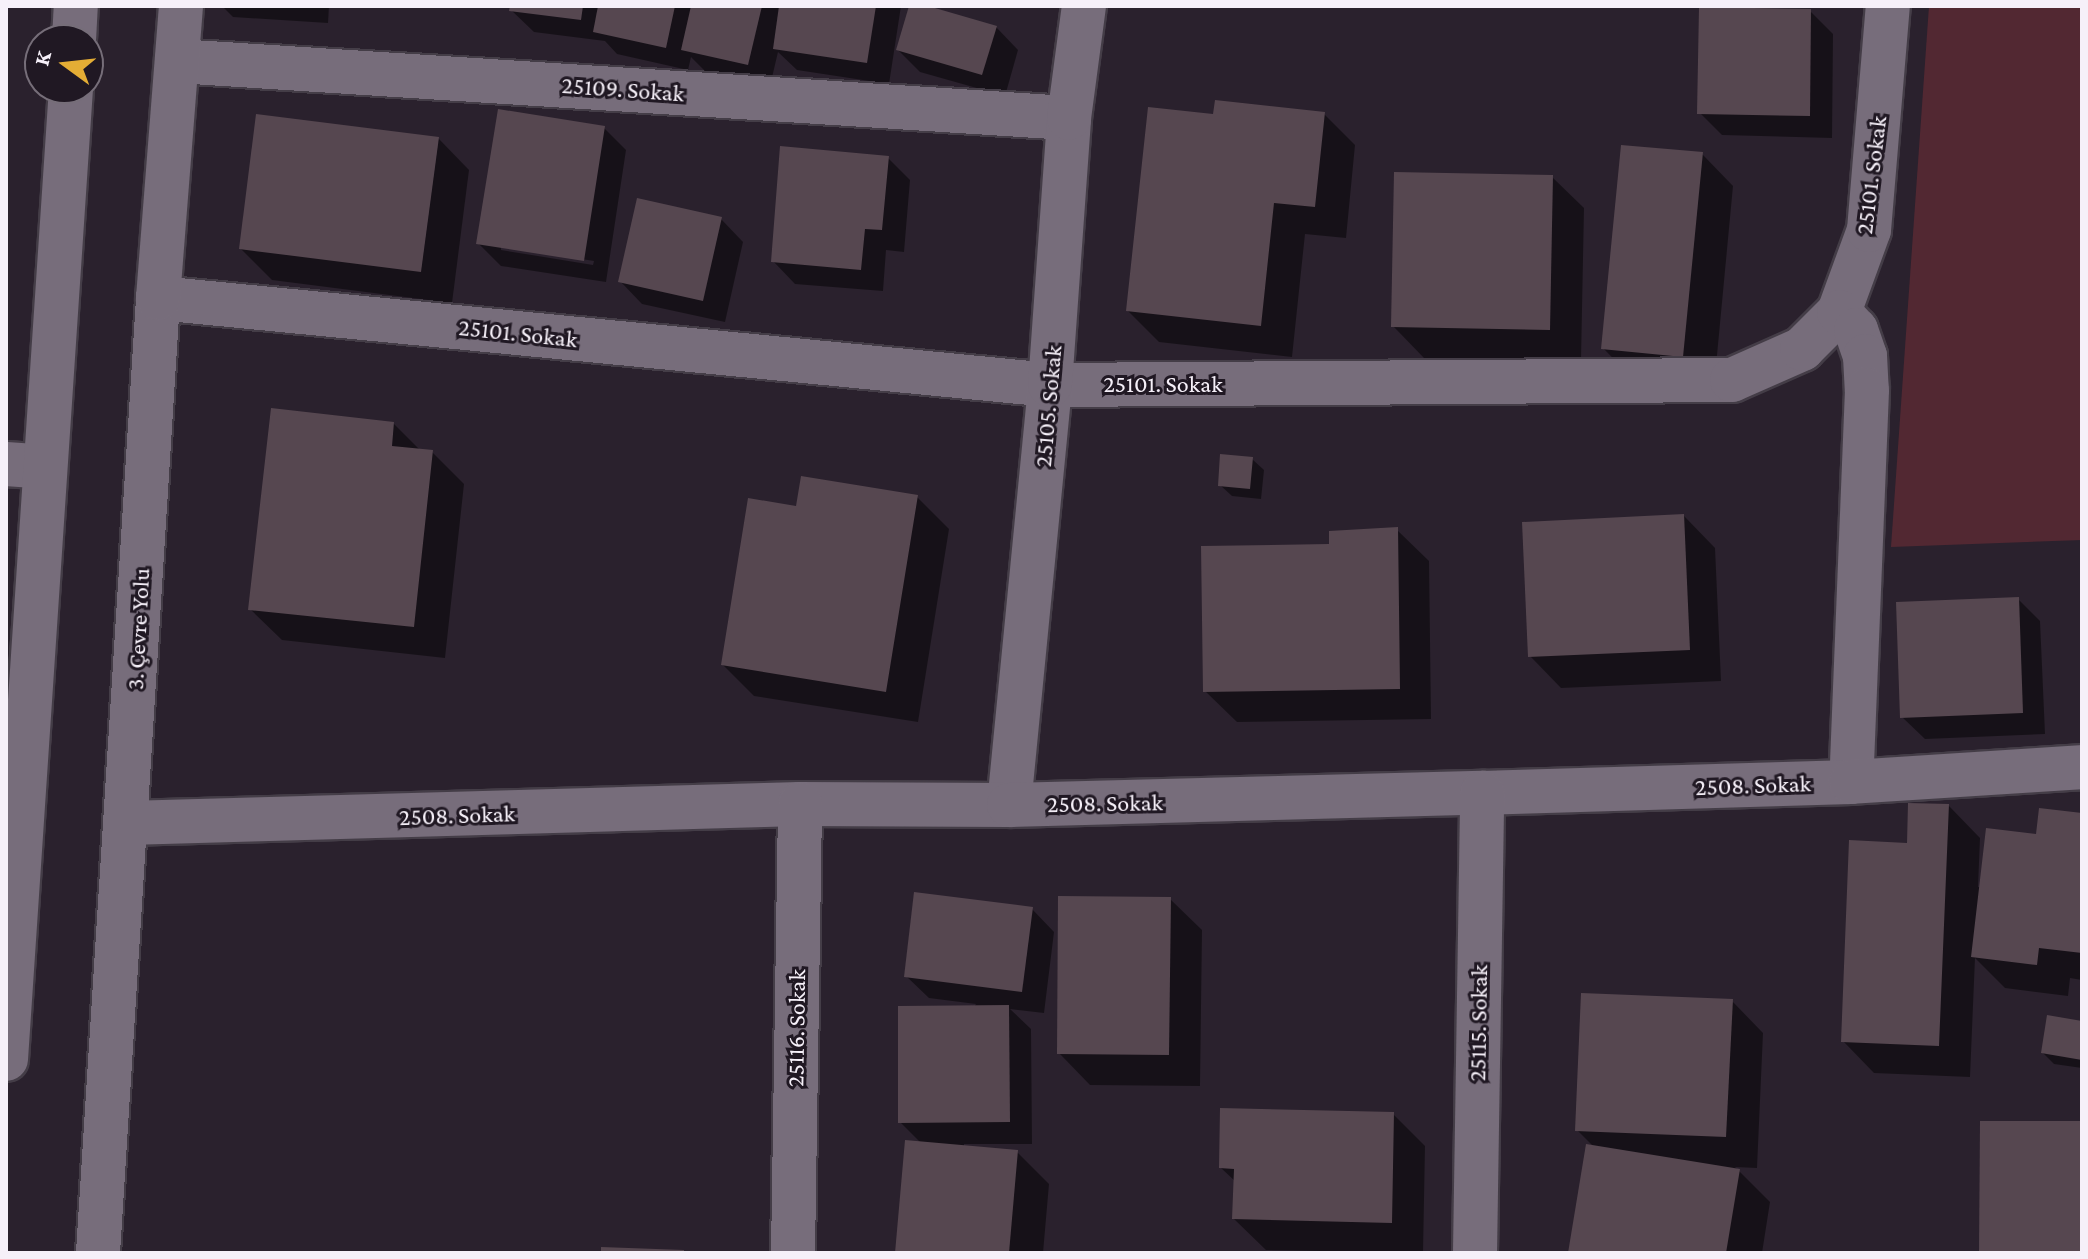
<!DOCTYPE html>
<html>
<head>
<meta charset="utf-8">
<style>
	body { margin:0 }
	#map { position:relative; width:2088px; height:1259px; overflow:hidden; background:#2a212d; font-family:"Crimson Pro",serif }
	div>[style] { position:absolute }
	[style*='--x'] { left:calc(var(--x)*1px); top:calc(var(--y)*1px); width:calc(var(--w)*1px); rotate:calc(var(--a)*1deg) }
	.green>* { inset:0; background:#522832 }
	.shadow>* { inset:0; background:#0007 }
	.building>* { inset:0; background:#564750 }
	.roads { filter:drop-shadow(2px 0 #443d47) drop-shadow(-2px 0 #443d47) drop-shadow(0 2px #443d47) drop-shadow(0 -2px #443d47) }
	.street>* { height:44px; margin:-22px; padding:0 22px; transform-origin:22px; border-radius:22px; background:#776d7b }
	.secondary>* { height:44px; margin:-22px; padding:0 22px; transform-origin:22px; border-radius:22px; background:#776d7b }
	span { translate:-50% -50%; white-space:nowrap; text-align:center; line-height:1.15; -webkit-text-stroke:6px #201823; paint-order:stroke }
	.street-label { font-size:24px; color:#f6f0f9 }
	.frame { position:absolute; inset:0; border:8px solid #f6f0f9; pointer-events:none }
	.north { position:absolute; left:24px; top:24px; width:80px; height:80px; box-sizing:border-box; background:#201823; border:2px solid #766e79; border-radius:50%; rotate:285deg; font-size:22px; font-weight:700; line-height:32px; text-align:center; color:#f6f0f9 }
	.north::after { content:''; display:block; margin:auto; width:28px; height:36px; background:#e4ad35; clip-path:polygon(50% 0,100% 100%,50% 72%,0 100%) }
</style>
</head>
<body>
<div id="map">
	<div class="green">
		<div style="clip-path:polygon(1929px 6px,2082px 6px,2082px 540px,1891px 547px)"></div>
	</div>
	<div class="shadow">
		<div style="clip-path:polygon(222px 6px,329px 6px,328px 23px,233px 17px)"></div>
		<div style="clip-path:polygon(512px 6px,901px 6px,889px 84px,797px 70px,778px 52px,770px 86px,706px 72px,691px 57px,688px 70px,617px 54px,605px 41px,534px 32px,511px 10px)"></div>
		<div style="clip-path:polygon(911px 6px,996px 27px,1018px 50px,1005px 96px,920px 72px,898px 50px)"></div>
		<div style="clip-path:polygon(1810px 11px,1833px 34px,1832px 138px,1722px 135px,1700px 113px)"></div>
		<div style="clip-path:polygon(1324px 114px,1355px 145px,1346px 238px,1305px 234px,1292px 357px,1159px 342px,1128px 311px,1215px 117px)"></div>
		<div style="clip-path:polygon(evenodd,604px 128px,626px 150px,606px 282px,501px 266px,478px 243px,604px 128px,501px 246px,594px 261px,593px 265px,501px 250px,501px 246px)"></div>
		<div style="clip-path:polygon(438px 138px,469px 170px,452px 303px,272px 280px,241px 249px)"></div>
		<div style="clip-path:polygon(1702px 154px,1733px 186px,1714px 387px,1634px 380px,1603px 348px)"></div>
		<div style="clip-path:polygon(888px 158px,910px 180px,904px 252px,886px 250px,883px 291px,795px 284px,773px 261px)"></div>
		<div style="clip-path:polygon(1552px 177px,1584px 208px,1581px 360px,1424px 358px,1393px 326px)"></div>
		<div style="clip-path:polygon(721px 219px,743px 242px,725px 322px,642px 304px,620px 281px)"></div>
		<div style="clip-path:polygon(393px 423px,421px 451px,432px 452px,464px 484px,445px 658px,282px 640px,250px 609px)"></div>
		<div style="clip-path:polygon(1252px 459px,1264px 470px,1261px 499px,1232px 496px,1220px 485px)"></div>
		<div style="clip-path:polygon(917px 497px,949px 529px,918px 722px,754px 696px,723px 665px,797px 508px)"></div>
		<div style="clip-path:polygon(1684px 516px,1715px 548px,1721px 681px,1561px 688px,1530px 656px)"></div>
		<div style="clip-path:polygon(1397px 530px,1429px 561px,1431px 719px,1237px 722px,1205px 691px,1330px 546px)"></div>
		<div style="clip-path:polygon(2018px 599px,2040px 621px,2045px 734px,1925px 739px,1902px 717px)"></div>
		<div style="clip-path:polygon(1949px 806px,1980px 838px,1978px 887px,1981px 887px,2082px 815px,2082px 980px,2070px 978px,2068px 996px,2005px 988px,1975px 958px,1970px 1077px,1874px 1073px,1843px 1041px,1909px 845px)"></div>
		<div style="clip-path:polygon(1170px 899px,1202px 930px,1200px 1086px,1090px 1085px,1059px 1053px)"></div>
		<div style="clip-path:polygon(1032px 909px,1054px 932px,1044px 1013px,1010px 1009px,1031px 1029px,1032px 1144px,964px 1144px,964px 1147px,1017px 1152px,1049px 1184px,1043px 1253px,897px 1253px,921px 1143px,900px 1122px,976px 1004px,929px 998px,906px 976px)"></div>
		<div style="clip-path:polygon(1732px 1001px,1763px 1033px,1757px 1168px,1735px 1167px,1770px 1202px,1762px 1253px,1570px 1253px,1595px 1148px,1577px 1130px)"></div>
		<div style="clip-path:polygon(2082px 1023px,2082px 1068px,2054px 1064px,2043px 1053px)"></div>
		<div style="clip-path:polygon(1393px 1114px,1425px 1146px,1423px 1253px,1266px 1250px,1234px 1219px,1236px 1182px,1221px 1168px)"></div>
	</div>
	<div class="building">
		<div style="clip-path:polygon(510px 6px,583px 6px,581px 20px,509px 11px)"></div>
		<div style="clip-path:polygon(598px 6px,675px 6px,666px 48px,593px 32px)"></div>
		<div style="clip-path:polygon(691px 6px,762px 6px,748px 65px,681px 50px)"></div>
		<div style="clip-path:polygon(779px 6px,876px 6px,867px 63px,773px 49px)"></div>
		<div style="clip-path:polygon(909px 6px,928px 6px,997px 26px,982px 75px,896px 50px)"></div>
		<div style="clip-path:polygon(1699px 7px,1811px 9px,1810px 116px,1697px 114px)"></div>
		<div style="clip-path:polygon(1215px 100px,1325px 112px,1315px 207px,1274px 203px,1261px 326px,1126px 311px,1148px 107px,1213px 114px)"></div>
		<div style="clip-path:polygon(498px 109px,605px 126px,584px 261px,476px 244px)"></div>
		<div style="clip-path:polygon(256px 114px,439px 137px,421px 272px,239px 249px)"></div>
		<div style="clip-path:polygon(1621px 145px,1703px 152px,1683px 357px,1601px 349px)"></div>
		<div style="clip-path:polygon(780px 146px,889px 156px,882px 230px,865px 229px,861px 270px,771px 262px)"></div>
		<div style="clip-path:polygon(1394px 172px,1553px 175px,1550px 330px,1391px 327px)"></div>
		<div style="clip-path:polygon(637px 198px,722px 217px,703px 301px,618px 282px)"></div>
		<div style="clip-path:polygon(271px 408px,394px 422px,392px 446px,433px 450px,414px 627px,248px 610px)"></div>
		<div style="clip-path:polygon(1220px 454px,1253px 457px,1250px 489px,1218px 486px)"></div>
		<div style="clip-path:polygon(801px 476px,918px 495px,886px 692px,721px 665px,748px 498px,796px 506px)"></div>
		<div style="clip-path:polygon(1684px 514px,1690px 650px,1528px 657px,1522px 522px)"></div>
		<div style="clip-path:polygon(1398px 527px,1400px 689px,1203px 692px,1201px 546px,1329px 544px,1329px 531px)"></div>
		<div style="clip-path:polygon(2019px 597px,2023px 713px,1900px 718px,1896px 602px)"></div>
		<div style="clip-path:polygon(1908px 803px,1949px 804px,1939px 1046px,1841px 1042px,1849px 840px,1907px 843px)"></div>
		<div style="clip-path:polygon(2039px 808px,2082px 813px,2082px 953px,2039px 948px,2037px 965px,1971px 957px,1986px 828px,2036px 834px)"></div>
		<div style="clip-path:polygon(914px 892px,1033px 907px,1022px 992px,904px 977px)"></div>
		<div style="clip-path:polygon(1058px 896px,1171px 897px,1169px 1055px,1057px 1054px)"></div>
		<div style="clip-path:polygon(1581px 993px,1733px 999px,1726px 1137px,1575px 1131px)"></div>
		<div style="clip-path:polygon(1009px 1005px,1010px 1122px,898px 1123px,898px 1006px)"></div>
		<div style="clip-path:polygon(2047px 1015px,2082px 1021px,2082px 1060px,2041px 1053px)"></div>
		<div style="clip-path:polygon(1220px 1108px,1394px 1112px,1392px 1223px,1232px 1219px,1234px 1169px,1219px 1168px)"></div>
		<div style="clip-path:polygon(1980px 1121px,2082px 1121px,2082px 1253px,1979px 1253px)"></div>
		<div style="clip-path:polygon(905px 1140px,1018px 1150px,1009px 1253px,895px 1253px)"></div>
		<div style="clip-path:polygon(1586px 1144px,1740px 1169px,1726px 1253px,1568px 1253px)"></div>
		<div style="clip-path:polygon(601px 1247px,684px 1250px,684px 1253px,601px 1253px)"></div>
	</div>
	<div class="roads">
		<div class="street">
			<div style="--x:177;--y:61;--w:894;--a:3.66"></div>
			<div style="--x:158;--y:298;--w:896;--a:5.57"></div>
			<div style="--x:1050;--y:385;--w:682;--a:-0.42"></div>
			<div style="--x:1732;--y:380;--w:77;--a:-23.9"></div>
			<div style="--x:1802;--y:349;--w:52;--a:-45"></div>
			<div style="--x:1839;--y:312;--w:87;--a:-69.9"></div>
			<div style="--x:1869;--y:230;--w:225;--a:-85.2"></div>
			<div style="--x:1839;--y:312;--w:25;--a:47"></div>
			<div style="--x:1856;--y:330;--w:28;--a:71"></div>
			<div style="--x:1865;--y:356;--w:34;--a:87"></div>
			<div style="--x:1867;--y:390;--w:392;--a:92.3"></div>
			<div style="--x:6;--y:464;--w:39;--a:4"></div>
			<div style="--x:1009;--y:805;--w:422;--a:-84.4"></div>
			<div style="--x:1050;--y:385;--w:268;--a:-85.9"></div>
			<div style="--x:1069;--y:118;--w:113;--a:-82.4"></div>
			<div style="--x:127;--y:823;--w:673;--a:-1.62"></div>
			<div style="--x:800;--y:804;--w:209;--a:0.3"></div>
			<div style="--x:1009;--y:805;--w:473;--a:-1.5"></div>
			<div style="--x:1482;--y:793;--w:369;--a:-1.7"></div>
			<div style="--x:1851;--y:782;--w:231;--a:-3.7"></div>
			<div style="--x:793;--y:1253;--w:449;--a:-89.1"></div>
			<div style="--x:1475;--y:1253;--w:460;--a:-89.1"></div>
		</div>
		<div class="secondary">
			<div style="--x:74;--y:40;--w:34;--a:-87"></div>
			<div style="--x:6;--y:1059;--w:973;--a:-86.17"></div>
			<div style="--x:98;--y:1253;--w:957;--a:-86.4"></div>
			<div style="--x:158;--y:298;--w:293;--a:-85.5"></div>
		</div>
	</div>
	<div class="street-label">
		<span style="left:623px;top:89px;rotate:4deg">25109. Sokak</span>
		<span style="left:1871px;top:175px;rotate:-83deg">25101. Sokak</span>
		<span style="left:518px;top:333px;rotate:6deg">25101. Sokak</span>
		<span style="left:1163px;top:384px">25101. Sokak</span>
		<span style="left:1048px;top:406px;rotate:-85deg">25105. Sokak</span>
		<span style="left:138px;top:629px;rotate:-87deg">3. Çevre Yolu</span>
		<span style="left:1753px;top:785px;rotate:-2deg">2508. Sokak</span>
		<span style="left:1105px;top:803px;rotate:-1deg">2508. Sokak</span>
		<span style="left:457px;top:815px;rotate:-2deg">2508. Sokak</span>
		<span style="left:1478px;top:1023px;rotate:-89deg">25115. Sokak</span>
		<span style="left:796px;top:1028px;rotate:-89deg">25116. Sokak</span>
	</div>
	<div class="frame"></div>
	<div class="north">K</div>
</div>
</body>
</html>
